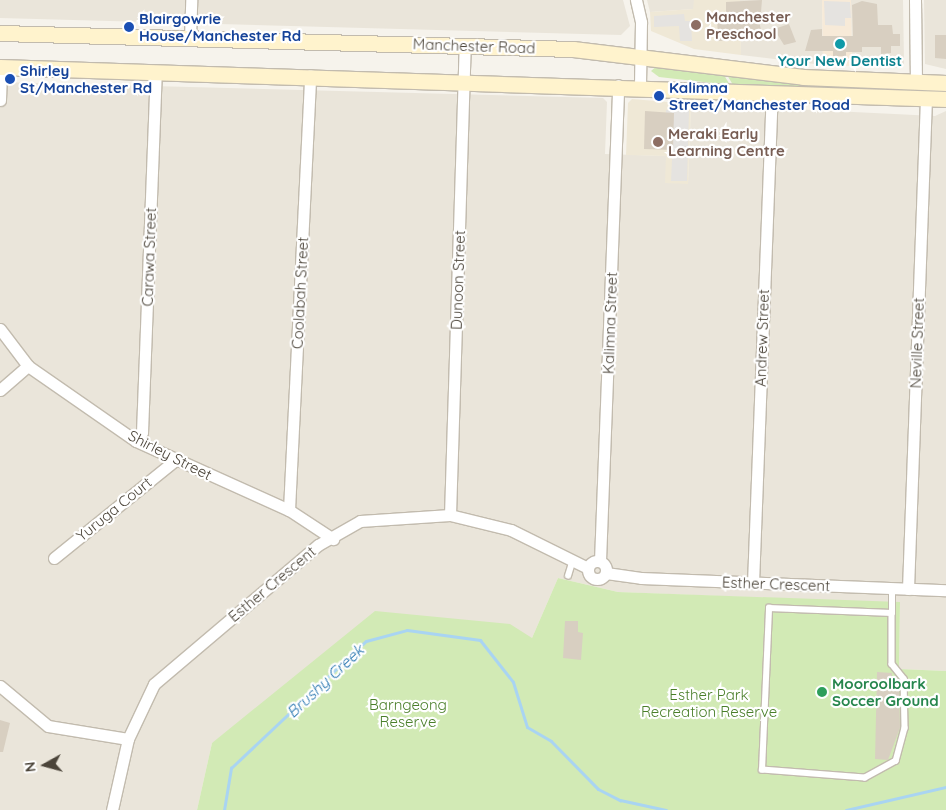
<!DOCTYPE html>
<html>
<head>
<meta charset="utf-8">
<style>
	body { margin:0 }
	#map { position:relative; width:946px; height:810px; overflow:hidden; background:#f6f3ec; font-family:Quicksand,sans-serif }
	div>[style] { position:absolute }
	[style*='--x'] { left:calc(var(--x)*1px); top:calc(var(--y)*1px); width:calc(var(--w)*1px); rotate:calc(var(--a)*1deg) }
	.residential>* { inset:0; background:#eae5da }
	.commercial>* { inset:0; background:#f7ead8 }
	.education>* { inset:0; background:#efe8d6 }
	.green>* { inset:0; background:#d2eab5 }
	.parking>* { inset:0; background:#e5e3e0 }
	.stream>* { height:3px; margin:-1.5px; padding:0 1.5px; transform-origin:1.5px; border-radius:1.5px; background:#a9d4f2 }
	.building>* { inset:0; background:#d8cfc1 }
	.roads { filter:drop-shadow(1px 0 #c2bbae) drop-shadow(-1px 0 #c2bbae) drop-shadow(0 1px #c2bbae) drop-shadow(0 -1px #c2bbae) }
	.service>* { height:5.5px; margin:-2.75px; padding:0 2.75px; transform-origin:2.75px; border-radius:2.75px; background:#fff }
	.minor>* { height:11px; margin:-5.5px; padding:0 5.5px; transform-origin:5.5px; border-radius:5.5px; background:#fff }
	.minor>.ring { margin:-5.5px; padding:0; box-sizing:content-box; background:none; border:11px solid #fff; border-radius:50% }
	.secondary>* { height:15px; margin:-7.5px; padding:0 7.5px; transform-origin:7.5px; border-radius:7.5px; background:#fff3cd }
	.dots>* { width:14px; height:14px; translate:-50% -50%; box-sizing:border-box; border:2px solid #fff; border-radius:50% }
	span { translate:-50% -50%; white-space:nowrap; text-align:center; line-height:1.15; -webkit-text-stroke:4.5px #fff; paint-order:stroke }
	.education-label { font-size:15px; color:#785e54; font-weight:700 }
	.left { translate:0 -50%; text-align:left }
	.transit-label { font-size:15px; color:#164399; font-weight:700 }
	.street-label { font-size:15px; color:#4b4439 }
	.culture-label { font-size:15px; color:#0d838f; font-weight:700 }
	.leisure-label { font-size:15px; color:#27864d; font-weight:700 }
	.park-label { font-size:15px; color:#4a7f2a }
	.water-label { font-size:16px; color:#2e7ab2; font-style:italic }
	.north { position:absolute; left:20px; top:740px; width:50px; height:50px; -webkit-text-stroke:4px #fff; paint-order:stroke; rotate:263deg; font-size:14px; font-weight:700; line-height:20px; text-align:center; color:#4b4439 }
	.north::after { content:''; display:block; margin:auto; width:18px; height:22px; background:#4b4439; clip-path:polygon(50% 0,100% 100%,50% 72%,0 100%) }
</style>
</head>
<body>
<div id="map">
	<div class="residential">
		<div style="clip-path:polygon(0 0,623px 0,630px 26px,621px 35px,0 18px)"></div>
		<div style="clip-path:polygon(647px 0,694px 0,694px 9px,650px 12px)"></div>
		<div style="clip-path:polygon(740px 0,822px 0,823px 65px,741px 55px)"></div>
		<div style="clip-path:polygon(851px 0,903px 0,904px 64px,900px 68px,852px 66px)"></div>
		<div style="clip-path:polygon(924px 0,946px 0,946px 69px,925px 64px)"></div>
		<div style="clip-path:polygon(0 82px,603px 98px,607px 102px,605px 154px,666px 156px,666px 183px,688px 183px,691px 104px,935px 116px,946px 111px,946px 671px,899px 669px,900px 603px,618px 592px,558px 578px,532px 638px,212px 743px,197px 810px,0 810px)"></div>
	</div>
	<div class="commercial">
		<div style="clip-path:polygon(822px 0,851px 0,852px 66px,823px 65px)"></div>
	</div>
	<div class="education">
		<div style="clip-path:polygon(694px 0,740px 0,741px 55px,694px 49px,651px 31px,650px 12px,693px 9px)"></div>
		<div style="clip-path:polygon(632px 99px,691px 104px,688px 184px,665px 183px,666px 156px,626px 155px,628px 103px)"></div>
	</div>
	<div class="green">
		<div style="clip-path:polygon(658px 65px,724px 75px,730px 85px,659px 77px,651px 71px)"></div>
		<div style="clip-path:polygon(727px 75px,946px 88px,946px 95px,733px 85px)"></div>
		<div style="clip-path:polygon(558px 578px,618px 592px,900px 602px,899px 669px,946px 671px,946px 810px,197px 810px,212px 743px,375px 611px,510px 624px,532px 638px)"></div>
	</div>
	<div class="parking">
		<div style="clip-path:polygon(824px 1px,850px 2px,851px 18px,845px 18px,845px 26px,825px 25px)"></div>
		<div style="clip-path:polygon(684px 14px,685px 21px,691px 21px,692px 41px,680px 41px,679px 26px,654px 27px,654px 16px)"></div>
		<div style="clip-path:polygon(666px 110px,689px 111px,687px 181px,671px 181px,673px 139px,665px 139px)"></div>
	</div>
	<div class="stream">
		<div style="--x:224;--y:810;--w:43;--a:-80.5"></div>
		<div style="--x:231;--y:768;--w:185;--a:-43.3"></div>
		<div style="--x:366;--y:641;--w:42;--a:-15"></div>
		<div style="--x:407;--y:630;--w:74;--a:7.8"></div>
		<div style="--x:480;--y:640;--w:53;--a:51.8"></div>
		<div style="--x:513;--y:682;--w:47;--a:72.7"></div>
		<div style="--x:527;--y:727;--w:28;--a:30"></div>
		<div style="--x:551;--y:741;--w:67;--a:45.6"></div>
		<div style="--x:598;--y:789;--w:25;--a:27"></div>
		<div style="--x:620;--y:800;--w:47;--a:12.3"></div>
		<div style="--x:846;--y:810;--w:103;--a:-13"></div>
	</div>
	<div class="building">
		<div style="clip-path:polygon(762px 0,761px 12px,757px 12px,763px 39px,718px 41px,717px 15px,726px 15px,726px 2px)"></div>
		<div style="clip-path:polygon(862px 1px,877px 4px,878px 25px,892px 25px,893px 34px,900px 34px,900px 46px,891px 46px,891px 53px,881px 54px,881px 47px,862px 47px,862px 52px,846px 52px,846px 56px,833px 56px,833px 51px,805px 51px,811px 30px,822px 29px,822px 36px,853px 36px,852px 5px)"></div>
		<div style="clip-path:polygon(789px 24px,796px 42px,784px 45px,774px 29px)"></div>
		<div style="clip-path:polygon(935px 35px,946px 35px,946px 59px,935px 58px)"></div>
		<div style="clip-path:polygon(645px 111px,674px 113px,673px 150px,644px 149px)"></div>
		<div style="clip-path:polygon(565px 621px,578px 621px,578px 632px,583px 633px,581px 660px,563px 658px)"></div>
		<div style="clip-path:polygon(877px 672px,892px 673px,892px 679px,899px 680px,900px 728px,888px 760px,875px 759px)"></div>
		<div style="clip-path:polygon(0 720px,10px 723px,3px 752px,0 752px)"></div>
	</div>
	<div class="roads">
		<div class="service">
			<div style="--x:568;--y:576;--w:14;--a:-73"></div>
			<div style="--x:892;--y:613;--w:51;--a:90"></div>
			<div style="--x:892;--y:664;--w:19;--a:51"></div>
			<div style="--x:904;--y:679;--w:49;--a:88.8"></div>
			<div style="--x:905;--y:728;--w:34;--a:105"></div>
			<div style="--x:896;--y:761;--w:35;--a:151"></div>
			<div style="--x:865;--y:778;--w:103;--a:-175.6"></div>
			<div style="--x:762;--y:770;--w:162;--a:-87.5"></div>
			<div style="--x:769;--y:608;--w:123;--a:2.3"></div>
			<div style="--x:892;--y:613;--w:25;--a:-90"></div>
		</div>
		<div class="minor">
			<div style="--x:636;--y:0;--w:23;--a:77"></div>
			<div style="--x:641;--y:22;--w:64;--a:90.9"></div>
			<div style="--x:915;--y:0;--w:82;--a:89.3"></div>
			<div style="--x:190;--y:37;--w:37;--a:-88"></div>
			<div style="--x:0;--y:100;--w:33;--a:-88"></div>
			<div style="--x:0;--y:329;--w:46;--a:52.9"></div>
			<div style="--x:28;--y:366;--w:131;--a:34.8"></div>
			<div style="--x:136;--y:441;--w:168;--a:24.3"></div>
			<div style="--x:289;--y:510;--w:53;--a:33.4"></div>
			<div style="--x:0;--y:390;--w:37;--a:-41"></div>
			<div style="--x:136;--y:441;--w:11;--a:-56"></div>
			<div style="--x:142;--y:432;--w:360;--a:-87.8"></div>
			<div style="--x:289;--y:510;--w:435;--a:-87.2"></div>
			<div style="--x:450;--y:515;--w:470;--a:-88.2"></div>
			<div style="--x:54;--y:558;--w:154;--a:-38.9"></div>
			<div style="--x:600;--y:561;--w:476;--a:-87.8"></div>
			<div class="ring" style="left:588px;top:561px;width:7px;height:7px"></div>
			<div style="--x:606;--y:573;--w:35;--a:8"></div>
			<div style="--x:641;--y:578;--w:305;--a:2.3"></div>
			<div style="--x:753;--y:583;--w:490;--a:-87.8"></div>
			<div style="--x:908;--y:589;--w:491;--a:-87.9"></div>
			<div style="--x:0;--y:686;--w:62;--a:39.8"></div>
			<div style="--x:48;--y:726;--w:81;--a:9.2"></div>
			<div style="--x:112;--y:810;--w:73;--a:-77.3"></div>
			<div style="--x:128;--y:739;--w:61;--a:-64.7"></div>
			<div style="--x:154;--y:684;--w:215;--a:-40.3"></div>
			<div style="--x:318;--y:545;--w:48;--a:-29.7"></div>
			<div style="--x:360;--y:521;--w:90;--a:-3.8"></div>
			<div style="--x:450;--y:515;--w:63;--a:13.8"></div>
			<div style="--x:511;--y:530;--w:86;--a:26.3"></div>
		</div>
		<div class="secondary">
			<div style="--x:0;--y:33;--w:573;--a:1.6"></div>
			<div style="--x:573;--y:49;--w:232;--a:6.9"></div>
			<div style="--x:803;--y:77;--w:143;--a:2.4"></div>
			<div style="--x:0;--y:67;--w:947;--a:1.94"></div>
		</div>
	</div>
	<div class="dots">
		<div style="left:696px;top:25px;background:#8d6e63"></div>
		<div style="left:129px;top:27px;background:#1a4fb4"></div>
		<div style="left:840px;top:44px;background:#0f9aa8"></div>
		<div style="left:10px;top:79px;background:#1a4fb4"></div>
		<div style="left:659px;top:96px;background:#1a4fb4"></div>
		<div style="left:658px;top:142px;background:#8d6e63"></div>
		<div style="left:822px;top:692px;background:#2e9e5b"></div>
	</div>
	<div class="education-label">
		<span class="left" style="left:706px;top:25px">Manchester<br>Preschool</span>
		<span class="left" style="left:668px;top:142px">Meraki Early<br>Learning Centre</span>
	</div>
	<div class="transit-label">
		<span class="left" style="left:139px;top:27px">Blairgowrie<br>House/Manchester Rd</span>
		<span class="left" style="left:20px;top:79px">Shirley<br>St/Manchester Rd</span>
		<span class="left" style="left:669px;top:96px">Kalimna<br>Street/Manchester Road</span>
	</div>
	<div class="street-label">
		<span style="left:474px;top:46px;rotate:2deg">Manchester Road</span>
		<span style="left:149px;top:257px;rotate:-88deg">Carawa Street</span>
		<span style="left:458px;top:280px;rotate:-88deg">Dunoon Street</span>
		<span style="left:300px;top:293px;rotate:-87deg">Coolabah Street</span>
		<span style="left:610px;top:323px;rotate:-88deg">Kalimna Street</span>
		<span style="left:762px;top:338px;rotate:-88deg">Andrew Street</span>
		<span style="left:917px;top:343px;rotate:-88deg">Neville Street</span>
		<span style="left:170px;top:455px;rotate:27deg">Shirley Street</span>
		<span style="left:114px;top:509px;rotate:-39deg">Yuruga Court</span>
		<span style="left:272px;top:584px;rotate:-40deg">Esther Crescent</span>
		<span style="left:776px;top:584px;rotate:2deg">Esther Crescent</span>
	</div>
	<div class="culture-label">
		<span style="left:840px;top:61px">Your New Dentist</span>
	</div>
	<div class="leisure-label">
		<span class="left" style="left:832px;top:692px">Mooroolbark<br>Soccer Ground</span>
	</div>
	<div class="park-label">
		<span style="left:709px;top:703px">Esther Park<br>Recreation Reserve</span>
		<span style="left:408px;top:713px">Barngeong<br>Reserve</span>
	</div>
	<div class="water-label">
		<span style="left:325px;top:681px;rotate:-43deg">Brushy Creek</span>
	</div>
	<div class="north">N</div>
</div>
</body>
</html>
